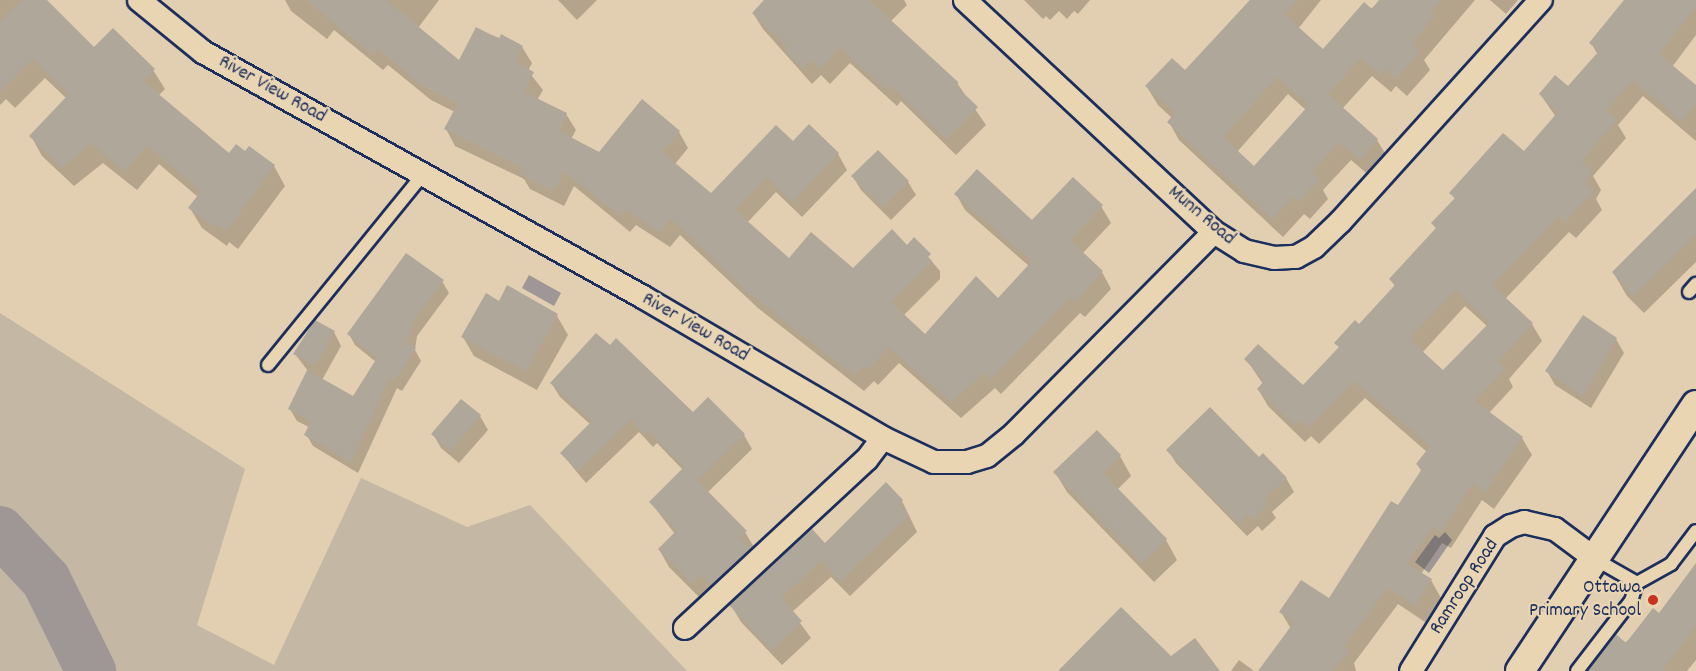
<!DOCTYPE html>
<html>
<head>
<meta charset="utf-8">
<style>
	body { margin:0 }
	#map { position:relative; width:1696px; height:671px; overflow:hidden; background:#e2ceb0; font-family:Dekko,sans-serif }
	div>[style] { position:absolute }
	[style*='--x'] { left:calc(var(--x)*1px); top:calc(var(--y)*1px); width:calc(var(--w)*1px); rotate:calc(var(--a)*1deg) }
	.green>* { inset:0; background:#c4b7a4 }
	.water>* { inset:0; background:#9e9795 }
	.shadow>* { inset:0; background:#0003 }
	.river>* { height:50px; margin:-25px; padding:0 25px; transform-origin:25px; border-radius:25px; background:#9e9795 }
	.building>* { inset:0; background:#b0a79b }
	.roads { filter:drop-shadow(2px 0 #1b2f5e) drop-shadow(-2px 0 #1b2f5e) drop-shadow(0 2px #1b2f5e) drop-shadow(0 -2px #1b2f5e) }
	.service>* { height:12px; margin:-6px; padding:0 6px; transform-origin:6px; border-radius:6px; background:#ead5b3 }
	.minor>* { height:22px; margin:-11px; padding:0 11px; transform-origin:11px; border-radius:11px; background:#ead5b3 }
	.tertiary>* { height:28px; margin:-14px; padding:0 14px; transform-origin:14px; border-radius:14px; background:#ead5b3 }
	.dots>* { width:16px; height:16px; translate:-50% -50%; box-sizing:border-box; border:3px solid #ead5b3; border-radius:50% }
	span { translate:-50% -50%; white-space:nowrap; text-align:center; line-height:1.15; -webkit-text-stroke:4.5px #ead5b3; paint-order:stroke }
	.street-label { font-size:20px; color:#1b2f5e }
	.poi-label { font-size:20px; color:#1b2f5e }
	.right { translate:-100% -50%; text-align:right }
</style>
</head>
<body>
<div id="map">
	<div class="green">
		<div style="clip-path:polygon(0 313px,245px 469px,197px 625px,274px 665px,361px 478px,467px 527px,530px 505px,687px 671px,0 671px)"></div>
	</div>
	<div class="water">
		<div style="clip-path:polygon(529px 275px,561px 293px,554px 306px,522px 288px)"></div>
		<div style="clip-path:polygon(1445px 532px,1452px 540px,1429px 573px,1415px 562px,1435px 535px,1439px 538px)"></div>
	</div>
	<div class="shadow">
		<div style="clip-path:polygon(0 0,45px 0,94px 49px,153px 70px,165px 89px,158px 96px,229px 155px,246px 153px,274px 166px,285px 186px,238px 249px,229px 242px,227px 246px,202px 228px,190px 208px,198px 197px,159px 164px,137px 190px,103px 163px,74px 186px,42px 156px,31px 136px,67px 99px,45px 78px,15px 108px,6px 99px,0 105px)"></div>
		<div style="clip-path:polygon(285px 0,439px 0,418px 28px,460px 62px,477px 29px,522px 47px,532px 63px,528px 71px,543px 90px,537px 100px,566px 114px,576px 130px,571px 139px,599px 154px,679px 132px,688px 148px,675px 164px,711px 195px,793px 143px,838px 154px,847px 170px,802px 217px,776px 192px,747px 223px,789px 260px,853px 270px,907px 247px,914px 240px,940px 271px,940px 279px,903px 316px,925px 336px,998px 300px,1029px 266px,965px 210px,956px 194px,1032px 222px,1101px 206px,1111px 223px,1082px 254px,1102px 272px,1111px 289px,1085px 317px,1080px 313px,1001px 394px,995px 388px,961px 418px,899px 363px,878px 385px,874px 381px,864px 391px,758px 308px,680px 235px,670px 247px,636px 225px,630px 232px,574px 186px,564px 206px,530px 189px,524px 179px,455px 146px,446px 129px,455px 112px,431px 100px,388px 65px,383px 70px,334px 30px,327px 39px,291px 11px)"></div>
		<div style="clip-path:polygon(558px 0,597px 0,577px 20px)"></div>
		<div style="clip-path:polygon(766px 0,904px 0,907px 5px,890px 22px,957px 83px,986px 125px,956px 155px,901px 101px,897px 106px,850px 63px,830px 84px,821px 75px,812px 84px,763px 29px,753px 13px)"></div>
		<div style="clip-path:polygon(1024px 0,1090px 0,1078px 14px,1074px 11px,1067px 19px,1059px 11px,1050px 20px,1046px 16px,1043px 19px)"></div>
		<div style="clip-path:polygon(evenodd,1250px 0,1321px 0,1298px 29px,1323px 51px,1381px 0,1475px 0,1424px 60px,1430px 70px,1407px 96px,1396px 86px,1391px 92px,1372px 76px,1342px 109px,1377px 140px,1388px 158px,1371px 177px,1351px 160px,1323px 190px,1328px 199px,1310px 219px,1304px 214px,1283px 237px,1179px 140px,1169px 122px,1172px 118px,1158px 105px,1147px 87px,1185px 72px,1250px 0,1288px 94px,1306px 110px,1254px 168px,1237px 152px,1288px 94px)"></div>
		<div style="clip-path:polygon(1490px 0,1518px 0,1506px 14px)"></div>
		<div style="clip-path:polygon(evenodd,1626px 0,1696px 0,1696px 35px,1672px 67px,1696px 87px,1696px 141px,1643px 96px,1618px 125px,1626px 138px,1593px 176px,1601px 190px,1596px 199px,1602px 210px,1576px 238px,1569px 232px,1505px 299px,1532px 324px,1542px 341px,1509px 379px,1513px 387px,1489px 413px,1522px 438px,1532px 455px,1494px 509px,1482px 500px,1451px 548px,1442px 543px,1421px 574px,1431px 580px,1441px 598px,1425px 622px,1398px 604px,1354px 663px,1356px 671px,1259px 671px,1291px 629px,1281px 612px,1329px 601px,1399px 508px,1422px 472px,1417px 464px,1427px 452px,1365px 398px,1319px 444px,1311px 436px,1305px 442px,1268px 406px,1258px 389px,1263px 384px,1246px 359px,1304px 387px,1340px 348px,1336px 343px,1359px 326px,1395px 287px,1391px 279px,1437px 229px,1433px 223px,1455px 199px,1451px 193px,1524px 153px,1556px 117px,1540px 94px,1569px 88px,1598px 55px,1591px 43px,1626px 0,1465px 306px,1487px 326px,1443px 372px,1422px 353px,1465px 306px)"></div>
		<div style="clip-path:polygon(853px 177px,908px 182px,916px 195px,891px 220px,861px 190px)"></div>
		<div style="clip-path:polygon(1696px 190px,1696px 262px,1644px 313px,1627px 296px,1613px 272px)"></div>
		<div style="clip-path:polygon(442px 281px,449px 293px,417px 336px,415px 350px,421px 361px,402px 391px,397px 388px,358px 473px,313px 446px,306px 434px,309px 427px,297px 421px,290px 409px,308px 371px,295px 354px,334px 332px,341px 346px,322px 380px,354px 398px,376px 362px,355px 345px,349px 334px)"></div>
		<div style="clip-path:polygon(499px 303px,557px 316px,568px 335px,537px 390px,474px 356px,463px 337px)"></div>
		<div style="clip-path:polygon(1616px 339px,1624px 353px,1591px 408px,1555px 385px,1547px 371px)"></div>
		<div style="clip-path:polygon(552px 384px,693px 414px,708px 400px,744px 435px,752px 449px,707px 493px,745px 532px,755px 549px,702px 600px,669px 567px,659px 549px,675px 534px,651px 503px,683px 470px,657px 443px,653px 447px,639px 432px,586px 483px,562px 454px,591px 425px,560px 397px)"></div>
		<div style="clip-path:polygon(480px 416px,488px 430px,459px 463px,441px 448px,433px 434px)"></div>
		<div style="clip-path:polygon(1097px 432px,1120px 456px,1131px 476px,1117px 490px,1166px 540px,1177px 560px,1154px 582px,1067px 492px,1055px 472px)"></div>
		<div style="clip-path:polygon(1168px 450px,1259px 459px,1286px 478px,1294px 492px,1272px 512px,1276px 518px,1262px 531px,1258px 526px,1247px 536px,1176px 463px)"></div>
		<div style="clip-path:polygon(886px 484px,902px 501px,917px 532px,850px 596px,831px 577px,792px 612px,811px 638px,782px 665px,741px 622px,731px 605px,825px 545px)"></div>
		<div style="clip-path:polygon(1696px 565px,1696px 660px,1687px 671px,1589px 671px,1660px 615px)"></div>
		<div style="clip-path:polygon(1239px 660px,1254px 671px,1231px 671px)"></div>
	</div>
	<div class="river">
		<div style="--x:0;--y:531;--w:67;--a:46.8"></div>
		<div style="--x:46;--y:580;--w:102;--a:63.7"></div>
	</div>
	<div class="building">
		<div style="clip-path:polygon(22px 0,47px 0,94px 47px,113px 28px,155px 69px,143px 81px,229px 153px,236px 144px,245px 151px,249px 146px,275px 165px,227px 230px,217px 224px,215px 227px,188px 208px,201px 191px,147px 145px,125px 171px,91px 144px,62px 167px,29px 136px,69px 94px,33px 59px,0 92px,0 22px)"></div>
		<div style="clip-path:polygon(306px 0,386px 0,459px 60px,476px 27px,499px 39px,501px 34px,523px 46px,515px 62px,534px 72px,524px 92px,567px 113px,559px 131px,599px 152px,642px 99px,680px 131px,662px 152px,711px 193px,776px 125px,793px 141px,809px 124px,839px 153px,792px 202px,766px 177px,735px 210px,789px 258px,811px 232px,853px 268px,892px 229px,907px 245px,914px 237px,931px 254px,928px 257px,932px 261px,891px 302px,925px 334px,976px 276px,998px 298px,1032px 261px,954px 194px,977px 169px,1032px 220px,1073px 177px,1103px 205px,1070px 240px,1103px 271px,1075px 302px,1070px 297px,991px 379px,984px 373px,951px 402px,889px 347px,868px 369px,864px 365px,854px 376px,747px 291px,671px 219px,660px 232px,626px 210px,620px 216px,564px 171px,554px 191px,519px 173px,522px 167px,444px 129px,458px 103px,420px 84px,378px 49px,373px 55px)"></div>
		<div style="clip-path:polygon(764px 0,869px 0,958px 82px,957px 87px,978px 107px,946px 139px,891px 86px,887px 90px,840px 48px,820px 69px,811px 60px,802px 68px,785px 51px,788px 48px,752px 13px)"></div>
		<div style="clip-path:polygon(evenodd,1250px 0,1298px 0,1285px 15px,1323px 49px,1364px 2px,1372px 9px,1379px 0,1441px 0,1431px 12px,1435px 15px,1412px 43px,1420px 51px,1396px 79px,1385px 69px,1380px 74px,1361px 58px,1328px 94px,1378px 139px,1360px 160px,1339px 142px,1312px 173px,1319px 179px,1299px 202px,1293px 197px,1272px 219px,1167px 122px,1175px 113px,1145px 86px,1172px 58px,1185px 70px,1250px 0,1277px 77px,1309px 105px,1254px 166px,1223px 137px,1277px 77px)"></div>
		<div style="clip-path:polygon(evenodd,1624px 0,1696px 0,1696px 6px,1659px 54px,1696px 85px,1696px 103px,1682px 121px,1633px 80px,1606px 111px,1617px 120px,1581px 161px,1592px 171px,1585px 184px,1593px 191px,1565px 222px,1559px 216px,1492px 285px,1533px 323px,1498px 362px,1505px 369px,1475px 401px,1523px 437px,1484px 493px,1472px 484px,1441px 532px,1432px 527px,1407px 564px,1432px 579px,1415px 605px,1387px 588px,1344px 647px,1349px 650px,1333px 671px,1258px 671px,1294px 622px,1279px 612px,1301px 580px,1329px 598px,1391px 501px,1398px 505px,1422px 469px,1416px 464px,1430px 446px,1354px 381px,1309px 427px,1301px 420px,1295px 426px,1257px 389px,1265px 380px,1244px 359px,1258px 344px,1303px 385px,1339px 347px,1334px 343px,1355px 320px,1359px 324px,1395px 285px,1389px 279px,1436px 228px,1431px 223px,1455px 198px,1449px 193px,1503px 133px,1524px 151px,1558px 112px,1539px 94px,1555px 75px,1568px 86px,1599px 51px,1589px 43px,1624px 0,1455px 290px,1490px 322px,1443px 370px,1409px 339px,1455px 290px)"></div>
		<div style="clip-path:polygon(878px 150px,909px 181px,883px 207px,851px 176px)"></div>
		<div style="clip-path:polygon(1696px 188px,1696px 235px,1633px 296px,1612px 272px)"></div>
		<div style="clip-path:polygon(406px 253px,444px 280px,410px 325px,414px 326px,406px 343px,416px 348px,395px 380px,390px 377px,351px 462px,304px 435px,311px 421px,288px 409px,307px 370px,353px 396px,377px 358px,347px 334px)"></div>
		<div style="clip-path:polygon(507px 285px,558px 314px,526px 371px,461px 337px,486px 293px,499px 301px)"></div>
		<div style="clip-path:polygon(1583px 315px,1617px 338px,1583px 396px,1545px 371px)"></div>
		<div style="clip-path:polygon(315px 320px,335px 331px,315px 366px,293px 354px)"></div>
		<div style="clip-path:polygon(596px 333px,610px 345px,616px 338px,693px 412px,708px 397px,745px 434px,698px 481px,648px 430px,644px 434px,631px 419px,578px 471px,560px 453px,592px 421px,550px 383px)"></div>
		<div style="clip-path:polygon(461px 399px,481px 415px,451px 451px,431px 434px)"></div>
		<div style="clip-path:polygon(1210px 407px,1259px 457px,1263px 453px,1287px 478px,1264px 499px,1269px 503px,1253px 519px,1249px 514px,1239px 524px,1166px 450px)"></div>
		<div style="clip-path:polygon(1097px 430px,1121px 455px,1103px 473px,1167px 539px,1142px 563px,1053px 472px)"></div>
		<div style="clip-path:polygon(684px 467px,747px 531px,739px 538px,750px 549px,711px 585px,701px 575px,692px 584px,658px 549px,677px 530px,649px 502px)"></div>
		<div style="clip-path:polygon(886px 482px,903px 500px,899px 505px,909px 515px,840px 581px,821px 561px,781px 598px,802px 621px,772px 650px,729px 605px,812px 529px,825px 543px)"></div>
		<div style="clip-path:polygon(1696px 563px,1696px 626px,1662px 671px,1587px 671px,1616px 634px,1626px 643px,1653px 608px,1659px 613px)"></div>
		<div style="clip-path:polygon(1121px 607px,1171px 656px,1195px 638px,1220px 671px,1058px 671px)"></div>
	</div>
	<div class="roads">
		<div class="service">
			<div style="--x:1689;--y:292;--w:11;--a:-49"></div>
			<div style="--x:268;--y:365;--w:246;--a:-50.9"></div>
			<div style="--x:1595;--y:559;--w:48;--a:29.7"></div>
			<div style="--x:1637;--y:583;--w:39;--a:-29"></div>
			<div style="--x:1671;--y:564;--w:41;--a:-52.9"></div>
			<div style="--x:1577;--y:671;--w:88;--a:-52.4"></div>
			<div style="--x:1631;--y:601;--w:19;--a:-72"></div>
		</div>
		<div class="minor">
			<div style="--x:139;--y:0;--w:82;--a:39.1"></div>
			<div style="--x:203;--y:52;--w:504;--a:29.11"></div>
			<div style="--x:643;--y:297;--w:278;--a:30.4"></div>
			<div style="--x:883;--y:438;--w:56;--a:25.2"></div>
			<div style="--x:934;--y:462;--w:33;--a:0"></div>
			<div style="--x:967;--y:462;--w:21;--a:-17"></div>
			<div style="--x:987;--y:456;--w:35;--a:-39"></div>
			<div style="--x:1014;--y:434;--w:284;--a:-45.3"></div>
			<div style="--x:965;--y:0;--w:340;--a:43"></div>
			<div style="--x:1214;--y:232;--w:36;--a:32"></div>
			<div style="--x:1244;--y:251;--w:31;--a:13"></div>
			<div style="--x:1274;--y:258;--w:22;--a:-3"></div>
			<div style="--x:1296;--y:257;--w:21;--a:-29"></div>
			<div style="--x:1314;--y:247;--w:37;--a:-44"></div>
			<div style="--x:1341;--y:221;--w:298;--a:-47.9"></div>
			<div style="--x:685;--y:628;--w:248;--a:-42.9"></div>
			<div style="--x:867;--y:459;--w:26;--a:-53"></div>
			<div style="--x:1411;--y:671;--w:159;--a:-58.1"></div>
			<div style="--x:1495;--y:536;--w:19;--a:-32"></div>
			<div style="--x:1511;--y:526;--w:14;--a:-17"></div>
			<div style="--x:1524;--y:522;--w:32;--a:13"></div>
			<div style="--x:1555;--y:529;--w:49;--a:36.6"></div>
		</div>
		<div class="tertiary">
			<div style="--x:1520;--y:671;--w:319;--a:-56.5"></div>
		</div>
	</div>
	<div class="dots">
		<div style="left:1653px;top:600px;background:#c8321e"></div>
	</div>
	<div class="street-label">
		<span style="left:272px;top:90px;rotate:29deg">River View Road</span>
		<span style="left:1201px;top:216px;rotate:40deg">Munn Road</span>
		<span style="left:695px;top:328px;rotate:30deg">River View Road</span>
		<span style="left:1465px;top:587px;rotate:-57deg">Ramroop Road</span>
	</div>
	<div class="poi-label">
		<span class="right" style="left:1641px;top:600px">Ottawa<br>Primary School</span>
	</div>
</div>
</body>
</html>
